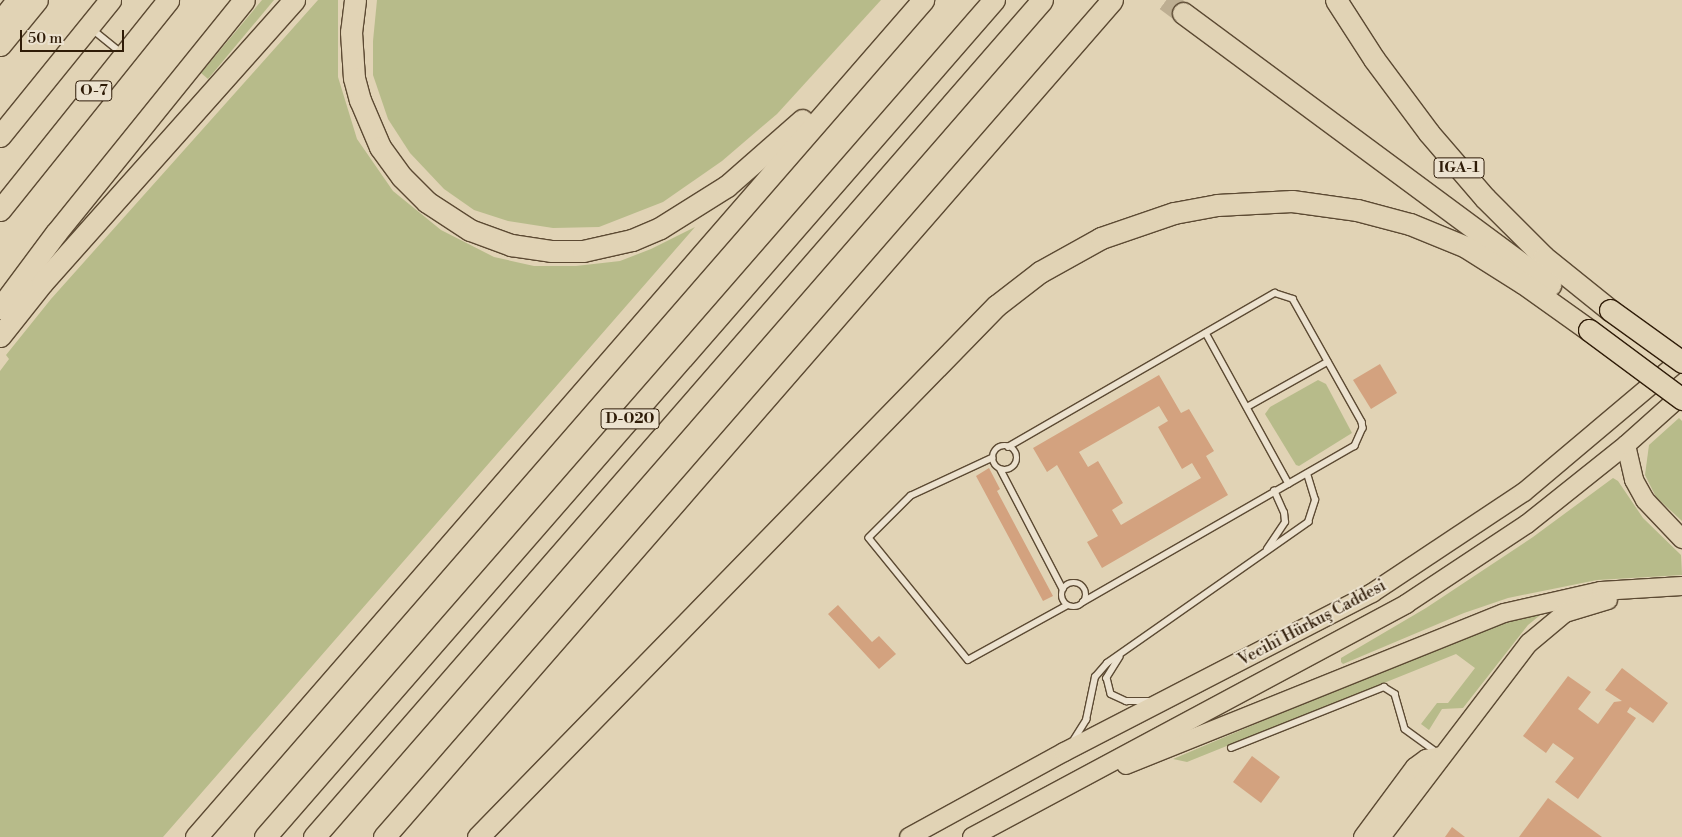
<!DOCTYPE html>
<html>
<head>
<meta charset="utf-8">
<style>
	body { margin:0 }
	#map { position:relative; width:1682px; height:837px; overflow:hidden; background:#e1d3b5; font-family:"Libre Bodoni",serif }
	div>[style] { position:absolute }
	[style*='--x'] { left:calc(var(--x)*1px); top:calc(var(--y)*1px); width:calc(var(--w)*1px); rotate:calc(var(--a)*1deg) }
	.green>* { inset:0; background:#b7bb8a }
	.building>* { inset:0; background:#d3a27f }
	.highway-tunnel>* { height:21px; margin-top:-10.5px; transform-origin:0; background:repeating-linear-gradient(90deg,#bdae92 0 21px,transparent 0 32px) }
	.roads { filter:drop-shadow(1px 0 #5c4a33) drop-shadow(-1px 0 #5c4a33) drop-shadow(0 1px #5c4a33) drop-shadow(0 -1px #5c4a33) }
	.lane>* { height:5.5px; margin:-2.75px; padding:0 2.75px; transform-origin:2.75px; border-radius:2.75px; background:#ece2cf }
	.lane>.ring { margin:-2.75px; padding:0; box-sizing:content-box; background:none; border:5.5px solid #ece2cf; border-radius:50% }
	.primary>* { height:18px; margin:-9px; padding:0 9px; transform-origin:9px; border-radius:9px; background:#e1d3b5 }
	.highway>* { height:21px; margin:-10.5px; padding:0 10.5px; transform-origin:10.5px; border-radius:10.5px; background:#e1d3b5 }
	.bridges { filter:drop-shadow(1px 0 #2f1c08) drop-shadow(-1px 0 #2f1c08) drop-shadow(0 1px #2f1c08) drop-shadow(0 -1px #2f1c08) }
	.highway-bridge>* { height:21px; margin:-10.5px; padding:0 10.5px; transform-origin:10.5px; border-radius:10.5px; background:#e1d3b5 }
	span { translate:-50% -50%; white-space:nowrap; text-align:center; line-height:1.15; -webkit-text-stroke:4px #ece2cf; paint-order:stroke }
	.shield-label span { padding:1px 4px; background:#ece2cf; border:1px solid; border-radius:4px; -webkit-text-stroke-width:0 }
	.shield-label { font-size:15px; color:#2f1c08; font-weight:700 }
	.street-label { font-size:16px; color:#2f1c08 }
	.scale { position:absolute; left:20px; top:30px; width:104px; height:22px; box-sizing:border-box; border:2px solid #2f1c08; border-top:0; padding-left:6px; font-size:15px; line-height:18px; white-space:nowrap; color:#2f1c08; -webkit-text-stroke:4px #ece2cf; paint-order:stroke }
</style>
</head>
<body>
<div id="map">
	<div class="green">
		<div style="clip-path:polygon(262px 0,274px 0,208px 79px,201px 73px)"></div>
		<div style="clip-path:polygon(318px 0,338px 0,338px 77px,357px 139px,393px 191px,441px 230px,494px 257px,534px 266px,576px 266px,620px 261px,651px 249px,695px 227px,163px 837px,0 837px,0 371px,9px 359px,6px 355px,51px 299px)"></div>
		<div style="clip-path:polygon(377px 0,881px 0,777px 114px,722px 161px,663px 202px,599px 227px,553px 228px,508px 221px,474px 210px,444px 189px,410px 153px,388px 119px,373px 75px,373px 41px)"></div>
		<div style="clip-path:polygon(1318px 380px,1326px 384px,1352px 433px,1299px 466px,1296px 465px,1265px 414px,1270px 407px)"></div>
		<div style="clip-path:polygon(1679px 418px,1682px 421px,1682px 521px,1656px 497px,1645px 475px,1649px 445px)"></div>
		<div style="clip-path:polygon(1613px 478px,1618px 481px,1643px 518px,1681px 555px,1682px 575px,1597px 580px,1508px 598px,1464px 613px,1343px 664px,1341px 662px,1341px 658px,1426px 608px,1533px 537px)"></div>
		<div style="clip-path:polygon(1544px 612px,1528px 625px,1463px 708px,1442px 709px,1429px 730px,1421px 724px,1437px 703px,1448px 703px,1475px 668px,1456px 654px,1187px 762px,1173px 759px,1413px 657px,1481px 630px)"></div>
	</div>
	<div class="building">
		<div style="clip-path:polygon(1380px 364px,1397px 393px,1371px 409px,1353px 380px)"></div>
		<div style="clip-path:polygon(evenodd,1159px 375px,1181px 413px,1189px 409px,1214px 451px,1206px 456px,1228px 495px,1102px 568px,1087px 542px,1098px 536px,1057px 465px,1047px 472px,1033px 448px,1159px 375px,1159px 406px,1168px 421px,1158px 427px,1182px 469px,1192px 463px,1201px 478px,1121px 525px,1112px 510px,1123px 503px,1098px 461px,1088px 467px,1079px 452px,1159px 406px)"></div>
		<div style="clip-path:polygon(989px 468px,1000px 489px,997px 491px,1053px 596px,1043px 601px,976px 476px)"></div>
		<div style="clip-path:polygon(838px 605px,872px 642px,879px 636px,896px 654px,879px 669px,828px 614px)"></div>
		<div style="clip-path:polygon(1622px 668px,1668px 703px,1653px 723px,1630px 707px,1627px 712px,1636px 718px,1578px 799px,1555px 782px,1574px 758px,1553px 743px,1546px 753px,1523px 736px,1568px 676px,1591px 692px,1578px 709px,1598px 724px,1614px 702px,1622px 701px,1605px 690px)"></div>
		<div style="clip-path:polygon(1252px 756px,1280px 777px,1261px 803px,1233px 782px)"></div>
		<div style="clip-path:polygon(1548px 798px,1602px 837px,1519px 837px)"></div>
		<div style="clip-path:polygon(1452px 827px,1465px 837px,1445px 837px)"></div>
	</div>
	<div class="highway-tunnel">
		<div style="--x:1166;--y:0;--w:21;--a:37"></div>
	</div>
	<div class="roads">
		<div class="lane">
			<div style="--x:92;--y:29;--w:38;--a:39"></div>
			<div style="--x:1206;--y:333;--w:172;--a:61.2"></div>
			<div style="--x:1249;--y:406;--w:90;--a:-29.4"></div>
			<div class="ring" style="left:993px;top:446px;width:18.5px;height:18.5px"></div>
			<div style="--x:1008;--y:447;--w:308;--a:-30"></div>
			<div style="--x:1275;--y:293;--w:19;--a:18"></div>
			<div style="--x:1293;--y:299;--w:141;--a:60.7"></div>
			<div style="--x:1362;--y:422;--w:6;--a:81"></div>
			<div style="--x:1363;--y:428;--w:20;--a:114"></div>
			<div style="--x:1355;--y:446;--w:313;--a:150.1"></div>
			<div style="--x:993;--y:458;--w:90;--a:155.1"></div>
			<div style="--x:911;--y:496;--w:59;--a:135"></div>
			<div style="--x:869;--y:538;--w:157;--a:50.9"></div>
			<div style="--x:968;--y:660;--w:112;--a:-28.9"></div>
			<div style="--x:1001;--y:470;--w:134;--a:62.5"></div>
			<div style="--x:1267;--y:549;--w:32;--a:-56"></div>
			<div style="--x:1285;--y:522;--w:9;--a:-96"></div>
			<div style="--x:1284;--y:513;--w:24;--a:-114"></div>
			<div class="ring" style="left:1062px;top:583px;width:18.5px;height:18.5px"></div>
			<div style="--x:1120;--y:657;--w:25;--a:122"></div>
			<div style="--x:1107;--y:678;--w:16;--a:76"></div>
			<div style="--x:1111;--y:694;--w:17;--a:25"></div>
			<div style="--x:1126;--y:701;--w:25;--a:0"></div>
			<div style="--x:1073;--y:741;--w:25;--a:-58"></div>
			<div style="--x:1086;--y:720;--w:44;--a:-78.2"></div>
			<div style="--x:1095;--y:677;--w:18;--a:-49"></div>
			<div style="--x:1107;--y:663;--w:246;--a:-35"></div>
			<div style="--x:1308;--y:522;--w:23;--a:-72"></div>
			<div style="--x:1315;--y:500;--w:27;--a:-107"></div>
			<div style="--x:1231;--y:748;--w:165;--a:-21.7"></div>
			<div style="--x:1384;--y:687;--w:13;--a:32"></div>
			<div style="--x:1395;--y:694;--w:36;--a:74"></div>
			<div style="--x:1405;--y:729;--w:41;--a:36"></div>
		</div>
		<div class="primary">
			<div style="--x:1626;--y:445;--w:36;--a:77"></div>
			<div style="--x:1634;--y:480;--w:23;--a:61"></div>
			<div style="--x:1645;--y:500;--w:54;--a:46.5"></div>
			<div style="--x:1126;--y:765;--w:407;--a:-21.9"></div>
			<div style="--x:1504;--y:613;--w:99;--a:-12.8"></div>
			<div style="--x:1601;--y:591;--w:81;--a:-3.5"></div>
			<div style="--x:909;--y:837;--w:177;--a:-28.7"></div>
			<div style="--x:1064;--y:752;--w:347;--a:-27.3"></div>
			<div style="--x:1372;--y:593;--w:182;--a:-33.6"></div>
			<div style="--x:1524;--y:492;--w:207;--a:-40.1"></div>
			<div style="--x:972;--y:837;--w:493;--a:-28.2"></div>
			<div style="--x:1406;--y:604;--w:145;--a:-33.5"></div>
			<div style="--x:1527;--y:524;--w:127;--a:-38.6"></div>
			<div style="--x:1626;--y:445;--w:75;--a:-41.8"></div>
			<div style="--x:1363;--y:837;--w:87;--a:-53.4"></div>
			<div style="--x:1415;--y:767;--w:14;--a:-36"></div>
			<div style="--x:1426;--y:759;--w:15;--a:-11"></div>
			<div style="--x:1381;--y:837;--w:244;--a:-52.7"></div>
			<div style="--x:1529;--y:643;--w:47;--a:-39.8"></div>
			<div style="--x:1565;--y:613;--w:45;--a:-16.8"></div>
		</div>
		<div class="highway">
			<div style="--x:355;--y:0;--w:32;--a:97"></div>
			<div style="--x:351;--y:32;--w:46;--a:86.3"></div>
			<div style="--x:354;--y:78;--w:23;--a:75"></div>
			<div style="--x:360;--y:100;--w:51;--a:66.9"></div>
			<div style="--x:380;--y:147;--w:37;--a:54"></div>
			<div style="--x:402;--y:177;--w:35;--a:45"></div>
			<div style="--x:427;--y:202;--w:51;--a:33.1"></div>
			<div style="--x:470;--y:230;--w:44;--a:20.1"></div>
			<div style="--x:511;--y:245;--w:40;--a:8.5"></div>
			<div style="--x:551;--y:251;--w:32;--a:0"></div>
			<div style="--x:583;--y:251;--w:50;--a:-12.7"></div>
			<div style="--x:632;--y:240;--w:30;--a:-23"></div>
			<div style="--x:660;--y:228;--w:79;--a:-32.1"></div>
			<div style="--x:727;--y:186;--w:100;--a:-41.3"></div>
			<div style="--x:1336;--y:0;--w:70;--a:57.2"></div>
			<div style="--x:1374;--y:59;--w:92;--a:53.4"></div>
			<div style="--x:1429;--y:133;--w:86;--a:49.3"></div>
			<div style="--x:1485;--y:198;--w:83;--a:45"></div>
			<div style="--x:1544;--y:257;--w:85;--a:38.8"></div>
			<div style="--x:1183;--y:13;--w:457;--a:36.5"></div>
			<div style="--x:0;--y:22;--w:28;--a:-52"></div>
			<div style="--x:0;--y:45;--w:58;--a:-50.6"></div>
			<div style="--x:0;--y:136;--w:175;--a:-51"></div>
			<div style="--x:0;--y:210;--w:269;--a:-51.3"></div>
			<div style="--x:0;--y:308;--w:94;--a:-53.3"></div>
			<div style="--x:56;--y:233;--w:299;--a:-51.1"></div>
			<div style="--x:0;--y:336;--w:68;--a:-51.6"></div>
			<div style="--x:42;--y:283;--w:379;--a:-48.3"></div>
			<div style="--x:196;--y:837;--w:1109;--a:-49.02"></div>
			<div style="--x:265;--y:837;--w:1110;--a:-48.95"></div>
			<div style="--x:314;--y:837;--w:1109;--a:-48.98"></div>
			<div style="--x:384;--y:837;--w:1109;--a:-48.98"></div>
			<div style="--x:478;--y:837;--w:742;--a:-45.71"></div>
			<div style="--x:996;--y:306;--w:56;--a:-37.7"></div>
			<div style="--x:1040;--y:272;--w:70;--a:-29.1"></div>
			<div style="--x:1101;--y:238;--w:77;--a:-18.9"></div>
			<div style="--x:1174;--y:213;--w:44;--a:-10.5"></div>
			<div style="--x:1217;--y:205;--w:75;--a:-3.1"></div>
			<div style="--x:1292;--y:201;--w:66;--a:7.9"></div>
			<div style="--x:1357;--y:210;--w:55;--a:14.8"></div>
			<div style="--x:1410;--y:224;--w:61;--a:22.3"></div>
			<div style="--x:1466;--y:247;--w:67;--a:32.3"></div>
			<div style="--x:1523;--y:283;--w:81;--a:35.5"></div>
		</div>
	</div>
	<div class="bridges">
		<div class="highway-bridge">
			<div style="--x:1610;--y:310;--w:89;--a:35.8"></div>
			<div style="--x:1589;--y:330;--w:116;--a:36.6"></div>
		</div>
	</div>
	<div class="shield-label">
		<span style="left:94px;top:91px">O-7</span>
		<span style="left:1459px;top:168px">IGA-1</span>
		<span style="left:630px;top:419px">D-020</span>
	</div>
	<div class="street-label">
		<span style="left:1312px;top:623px;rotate:-28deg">Vecihi Hürkuş Caddesi</span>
	</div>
	<div class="scale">50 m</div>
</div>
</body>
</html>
